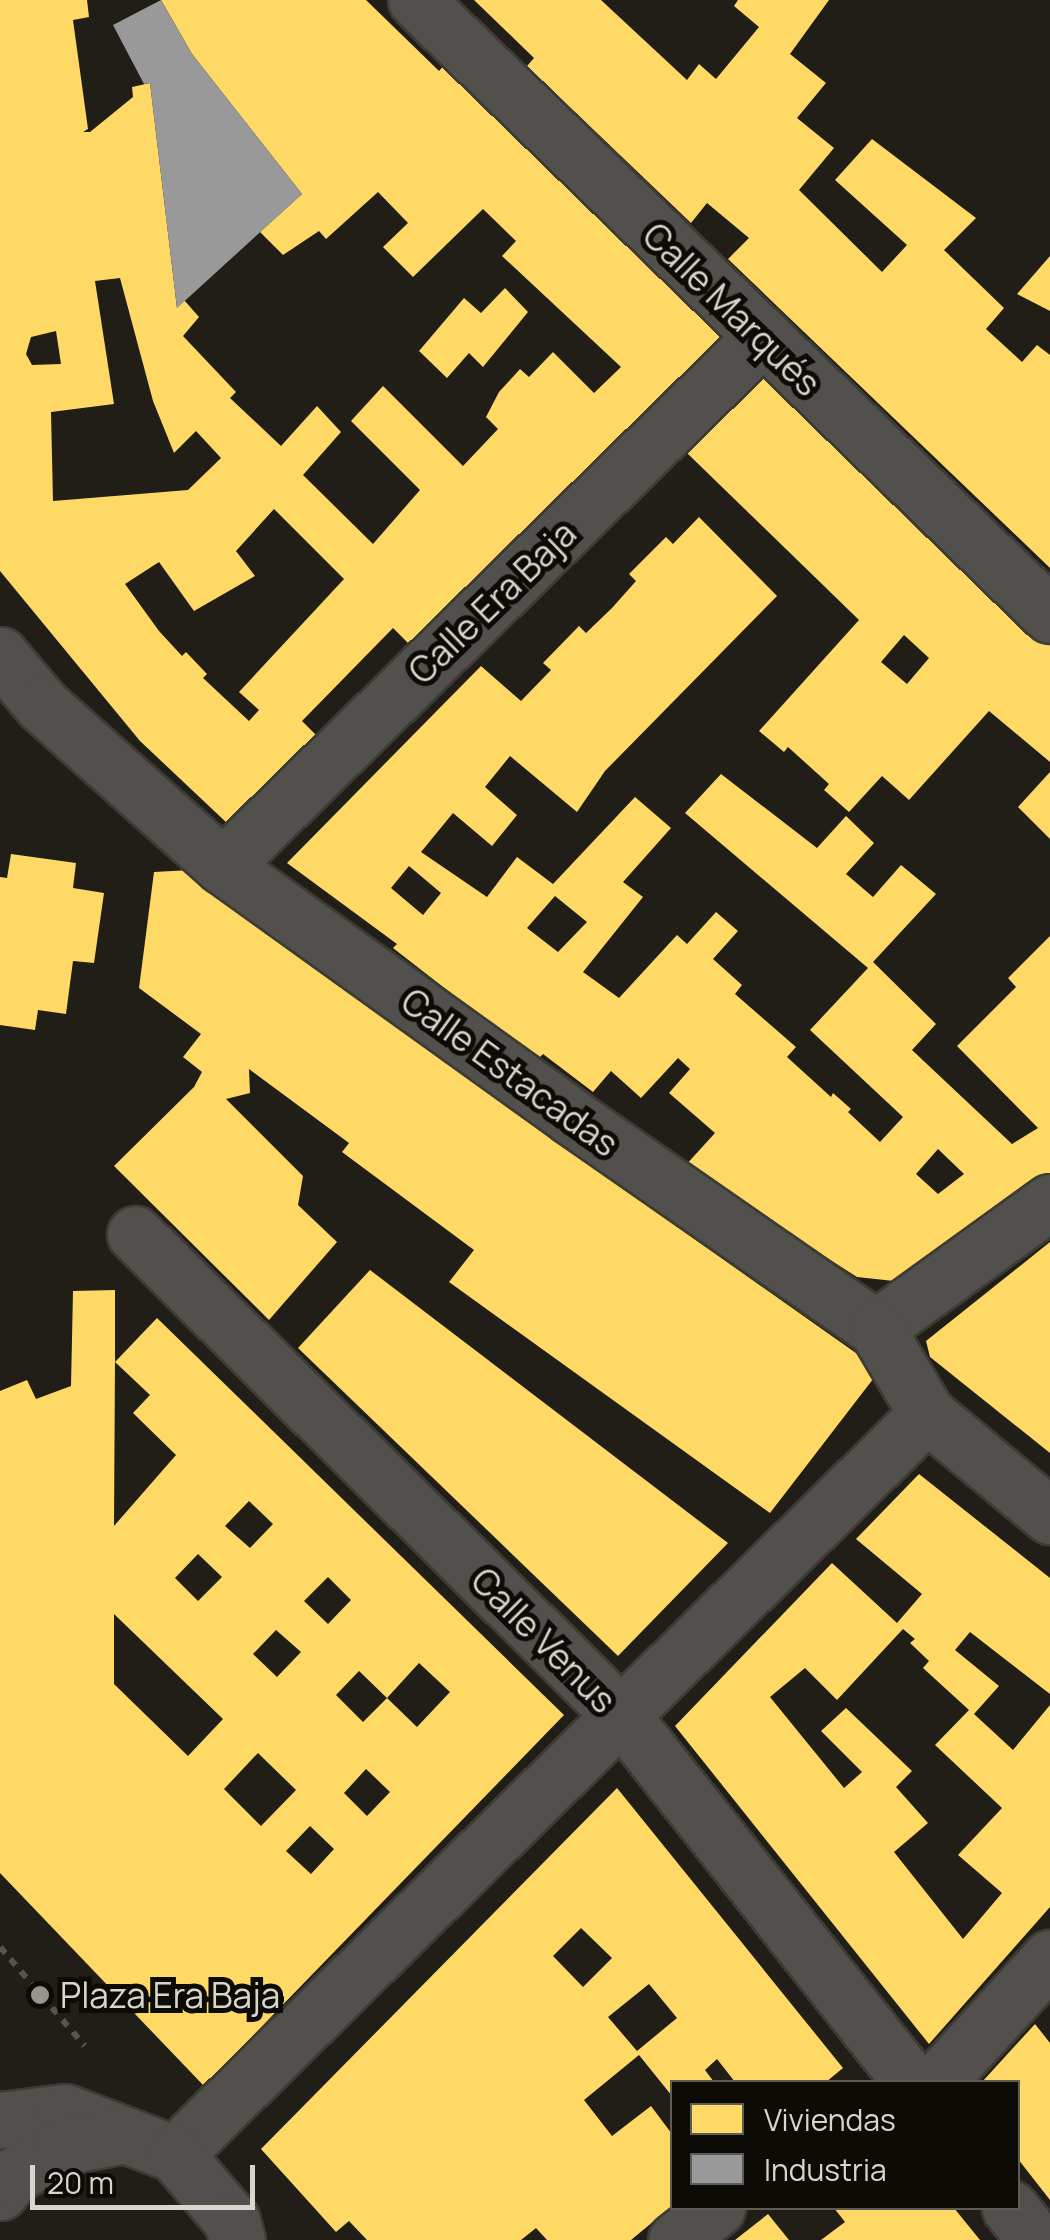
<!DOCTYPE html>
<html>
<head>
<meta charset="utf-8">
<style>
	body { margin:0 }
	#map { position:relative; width:1050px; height:2240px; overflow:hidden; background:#201e16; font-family:Manrope,sans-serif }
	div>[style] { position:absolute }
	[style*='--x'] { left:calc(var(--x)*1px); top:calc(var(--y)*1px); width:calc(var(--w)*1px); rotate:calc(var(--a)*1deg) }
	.homes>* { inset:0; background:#ffd966 }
	.industry>* { inset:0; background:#999 }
	.path>* { height:6px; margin-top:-3px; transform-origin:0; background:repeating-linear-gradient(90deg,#565450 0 8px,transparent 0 16px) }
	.roads { filter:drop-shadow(2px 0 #3d3b34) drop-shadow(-2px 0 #3d3b34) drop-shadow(0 2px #3d3b34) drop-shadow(0 -2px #3d3b34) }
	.minor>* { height:55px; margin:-27.5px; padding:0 27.5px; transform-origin:27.5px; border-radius:27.5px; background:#51504d }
	.tertiary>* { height:55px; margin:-27.5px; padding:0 27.5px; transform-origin:27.5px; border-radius:27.5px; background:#51504d }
	.dots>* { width:28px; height:28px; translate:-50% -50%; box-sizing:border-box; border:5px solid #0d0b05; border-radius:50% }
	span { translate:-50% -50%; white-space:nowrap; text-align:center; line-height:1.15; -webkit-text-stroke:10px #0d0b05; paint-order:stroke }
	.street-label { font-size:35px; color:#d8d6cb }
	.poi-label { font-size:35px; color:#d8d6cb }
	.left { translate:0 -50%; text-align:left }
	.legend { position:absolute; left:670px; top:2080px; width:350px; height:130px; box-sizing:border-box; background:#0d0b05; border:2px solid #5e5c54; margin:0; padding:12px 18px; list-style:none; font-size:30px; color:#d8d6cb }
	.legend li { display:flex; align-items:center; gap:20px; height:50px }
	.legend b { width:50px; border:2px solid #5e5c54 }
	.scale { position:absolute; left:30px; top:2165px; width:225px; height:45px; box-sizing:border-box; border:5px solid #d8d6cb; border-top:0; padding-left:12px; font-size:30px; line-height:35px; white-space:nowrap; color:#d8d6cb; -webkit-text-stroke:8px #0d0b05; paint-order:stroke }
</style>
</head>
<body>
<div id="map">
	<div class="homes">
		<div style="clip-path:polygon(evenodd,0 0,87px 0,89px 17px,73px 20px,88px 129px,83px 132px,90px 132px,133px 97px,132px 87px,150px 83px,177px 308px,184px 300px,199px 317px,183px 336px,236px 392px,230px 398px,281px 446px,317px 406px,341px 432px,303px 475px,373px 544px,420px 490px,351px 421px,383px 386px,463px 466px,498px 429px,486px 417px,499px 392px,520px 369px,529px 377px,553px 352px,594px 393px,621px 367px,502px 256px,516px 241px,483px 209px,413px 277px,383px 247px,408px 223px,378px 192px,326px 239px,319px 231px,283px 255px,260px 232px,302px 194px,192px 54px,161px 0,366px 0,439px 71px,445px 64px,725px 337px,426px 661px,393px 628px,302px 721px,332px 751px,245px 840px,140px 741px,0 571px,0 0,120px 278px,153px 401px,174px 453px,196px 431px,221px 458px,188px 490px,53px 501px,51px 412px,114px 404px,95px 281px,120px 278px,0 0,56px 331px,61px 364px,32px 365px,26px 354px,31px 337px,56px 331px,0 0,274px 509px,344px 579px,239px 692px,259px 710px,249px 721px,203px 678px,207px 674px,186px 652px,182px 656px,159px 631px,125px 584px,159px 562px,194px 611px,255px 576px,236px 551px,274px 509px)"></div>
		<div style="clip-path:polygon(474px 0,601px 0,687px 80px,699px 64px,716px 79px,759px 27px,734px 6px,738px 0,829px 0,790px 54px,826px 83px,797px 118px,834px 148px,799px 190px,882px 272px,907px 245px,835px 180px,872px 139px,976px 218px,944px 250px,1004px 308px,986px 329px,1022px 362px,1037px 345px,1050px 355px,1050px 568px,728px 259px,749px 238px,707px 203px,691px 223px,527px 66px,534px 58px)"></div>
		<div style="clip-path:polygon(1050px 256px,1050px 311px,1017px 294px)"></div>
		<div style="clip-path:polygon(505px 288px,528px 312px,483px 367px,469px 353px,447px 378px,419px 351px,464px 298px,481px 313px)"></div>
		<div style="clip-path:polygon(evenodd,774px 364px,1050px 628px,1050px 762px,989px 711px,909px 800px,882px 776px,849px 812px,824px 790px,829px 784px,788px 747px,784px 752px,759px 731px,859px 620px,687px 453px,774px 364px,904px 635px,929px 658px,907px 684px,881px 662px,904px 635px)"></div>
		<div style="clip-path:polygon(evenodd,699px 517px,777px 596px,605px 771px,577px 812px,510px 756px,485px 787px,517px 815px,492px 846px,453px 813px,421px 852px,487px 897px,517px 857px,553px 884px,635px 797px,671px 828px,623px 882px,643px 897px,583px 972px,619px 998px,677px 935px,687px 944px,716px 912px,738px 931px,713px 959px,742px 985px,735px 994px,796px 1047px,787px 1057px,831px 1097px,833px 1093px,851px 1109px,848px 1112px,880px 1142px,903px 1117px,810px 1030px,868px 968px,685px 813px,721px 774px,817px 848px,846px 816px,874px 843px,846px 874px,873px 897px,901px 865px,936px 894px,873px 962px,936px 1024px,912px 1050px,1012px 1144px,1038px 1128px,957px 1046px,1016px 987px,1008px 978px,1050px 936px,1050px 1173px,894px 1281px,857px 1277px,684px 1167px,715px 1133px,669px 1093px,690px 1069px,678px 1058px,641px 1098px,611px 1071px,593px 1092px,543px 1054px,537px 1060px,393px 948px,397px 944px,287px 863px,481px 666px,521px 701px,551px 670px,543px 663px,579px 626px,586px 633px,612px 608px,636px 581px,629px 574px,666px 537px,673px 544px,699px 517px,409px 866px,441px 893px,423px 915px,391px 888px,409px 866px,699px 517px,555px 896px,587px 922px,558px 952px,527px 928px,555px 896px,699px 517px,938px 1149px,964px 1174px,938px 1194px,916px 1174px,938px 1149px)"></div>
		<div style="clip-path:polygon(1050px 772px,1050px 839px,1018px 807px)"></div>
		<div style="clip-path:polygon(11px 854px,76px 863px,73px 888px,104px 893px,94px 963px,73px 961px,66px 1014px,38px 1010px,35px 1030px,0 1025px,0 877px,7px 878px)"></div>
		<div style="clip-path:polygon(191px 870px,554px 1140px,880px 1370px,770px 1513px,449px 1282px,474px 1250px,342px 1152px,349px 1143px,249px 1069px,250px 1093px,226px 1099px,303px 1176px,298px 1205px,337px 1242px,269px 1320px,114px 1166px,194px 1087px,202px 1072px,183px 1057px,201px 1034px,139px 988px,154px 872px)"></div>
		<div style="clip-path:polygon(1050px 1242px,1050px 1453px,930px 1357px,926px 1341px)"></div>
		<div style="clip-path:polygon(370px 1270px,728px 1543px,618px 1656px,298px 1348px)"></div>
		<div style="clip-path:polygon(evenodd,115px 1290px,115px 1362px,114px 1526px,176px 1455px,133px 1413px,150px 1395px,115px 1362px,157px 1318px,564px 1715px,204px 2086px,0 1873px,0 1391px,27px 1380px,36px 1399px,71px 1386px,73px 1291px,115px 1290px,249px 1501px,273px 1524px,250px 1548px,225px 1526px,249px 1501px,115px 1290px,198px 1554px,222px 1577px,198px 1601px,175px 1578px,198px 1554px,115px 1290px,328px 1577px,351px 1600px,328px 1624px,304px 1601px,328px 1577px,115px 1290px,114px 1614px,223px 1719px,188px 1756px,114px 1684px,114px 1614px,115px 1290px,276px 1630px,301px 1652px,277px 1677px,253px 1654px,276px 1630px,115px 1290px,419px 1663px,450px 1692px,417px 1727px,387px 1698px,363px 1722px,336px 1695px,359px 1671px,387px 1698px,419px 1663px,115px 1290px,258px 1753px,296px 1790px,261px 1826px,224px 1789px,258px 1753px,115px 1290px,366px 1769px,390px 1792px,367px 1816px,344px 1793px,366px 1769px,115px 1290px,310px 1826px,334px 1849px,311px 1874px,286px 1851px,310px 1826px)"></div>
		<div style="clip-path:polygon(evenodd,919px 1474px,1050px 1578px,1050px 1694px,970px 1632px,955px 1650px,999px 1686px,974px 1714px,1013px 1750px,1050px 1705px,1050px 1907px,929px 2044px,675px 1726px,832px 1563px,897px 1623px,922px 1594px,856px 1539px,919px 1474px,903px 1629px,915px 1639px,910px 1643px,929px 1661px,923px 1668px,969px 1710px,935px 1745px,1002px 1808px,958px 1855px,1002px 1893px,963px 1939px,894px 1852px,928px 1823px,896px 1787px,912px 1771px,846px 1708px,821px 1731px,862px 1772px,844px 1788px,770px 1697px,805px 1668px,837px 1700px,903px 1629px)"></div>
		<div style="clip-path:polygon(evenodd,617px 1788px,843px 2068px,826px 2082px,735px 2082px,717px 2059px,705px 2070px,714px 2082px,672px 2082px,672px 2096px,639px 2055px,584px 2100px,612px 2136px,651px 2106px,672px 2134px,672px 2206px,631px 2240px,547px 2240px,536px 2228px,521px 2240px,367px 2240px,349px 2221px,336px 2232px,261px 2149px,617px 1788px,581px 1928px,612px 1958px,583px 1987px,553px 1956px,581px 1928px,617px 1788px,649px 1984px,677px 2018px,637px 2051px,608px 2017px,649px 1984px)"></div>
		<div style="clip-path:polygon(1035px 2024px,1050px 2043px,1050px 2200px,1018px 2159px,1018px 2082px,982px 2082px)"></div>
		<div style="clip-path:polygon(834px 2208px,954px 2208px,980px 2240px,821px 2240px,845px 2222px)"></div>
		<div style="clip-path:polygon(768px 2214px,789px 2240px,735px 2240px)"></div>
	</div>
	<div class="industry">
		<div style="clip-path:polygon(161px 0,192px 54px,302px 194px,177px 308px,150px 83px,144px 84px,113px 25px)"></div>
	</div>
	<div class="path">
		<div style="--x:0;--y:1947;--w:130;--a:49.4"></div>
	</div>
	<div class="roads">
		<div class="minor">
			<div style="--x:416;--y:0;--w:883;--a:44.13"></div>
			<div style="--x:0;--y:655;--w:65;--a:50"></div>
			<div style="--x:42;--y:705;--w:242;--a:41.7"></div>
			<div style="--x:223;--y:866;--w:426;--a:35.7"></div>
			<div style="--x:569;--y:1115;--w:374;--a:34.8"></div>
			<div style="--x:876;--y:1328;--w:215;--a:-35.9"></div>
			<div style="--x:223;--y:866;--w:754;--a:-44.46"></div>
			<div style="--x:135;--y:1234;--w:685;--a:44.7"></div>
			<div style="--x:622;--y:1716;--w:466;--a:51.7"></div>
			<div style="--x:876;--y:1328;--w:100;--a:59.3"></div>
			<div style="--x:927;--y:1414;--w:160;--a:39.7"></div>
			<div style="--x:937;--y:2082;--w:168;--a:-47.7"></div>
			<div style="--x:175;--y:2154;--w:1055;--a:-44.54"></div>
			<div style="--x:1010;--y:2208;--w:41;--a:50.9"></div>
			<div style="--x:676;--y:2240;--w:52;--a:-38"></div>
		</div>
		<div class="tertiary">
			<div style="--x:0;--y:2120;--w:65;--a:-7"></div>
			<div style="--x:65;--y:2112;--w:118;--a:20.9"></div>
			<div style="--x:175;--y:2154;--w:88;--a:49.6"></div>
			<div style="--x:232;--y:2221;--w:20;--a:75"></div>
			<div style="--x:0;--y:2192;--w:20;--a:-53"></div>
			<div style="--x:12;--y:2176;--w:58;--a:-30.1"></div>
			<div style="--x:62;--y:2147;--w:64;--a:-10.8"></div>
		</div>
	</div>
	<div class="dots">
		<div style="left:40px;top:1995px;background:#98968c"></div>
	</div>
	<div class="street-label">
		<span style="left:732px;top:309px;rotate:44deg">Calle Marqués</span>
		<span style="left:492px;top:602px;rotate:-44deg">Calle Era Baja</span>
		<span style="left:510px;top:1072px;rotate:36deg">Calle Estacadas</span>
		<span style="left:544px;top:1640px;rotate:45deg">Calle Venus</span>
	</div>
	<div class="poi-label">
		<span class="left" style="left:60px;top:1995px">Plaza Era Baja</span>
	</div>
	<ul class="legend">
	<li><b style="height:28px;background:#ffd966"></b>Viviendas</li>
	<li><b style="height:28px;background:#999"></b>Industria</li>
	</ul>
	<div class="scale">20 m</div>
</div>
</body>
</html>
